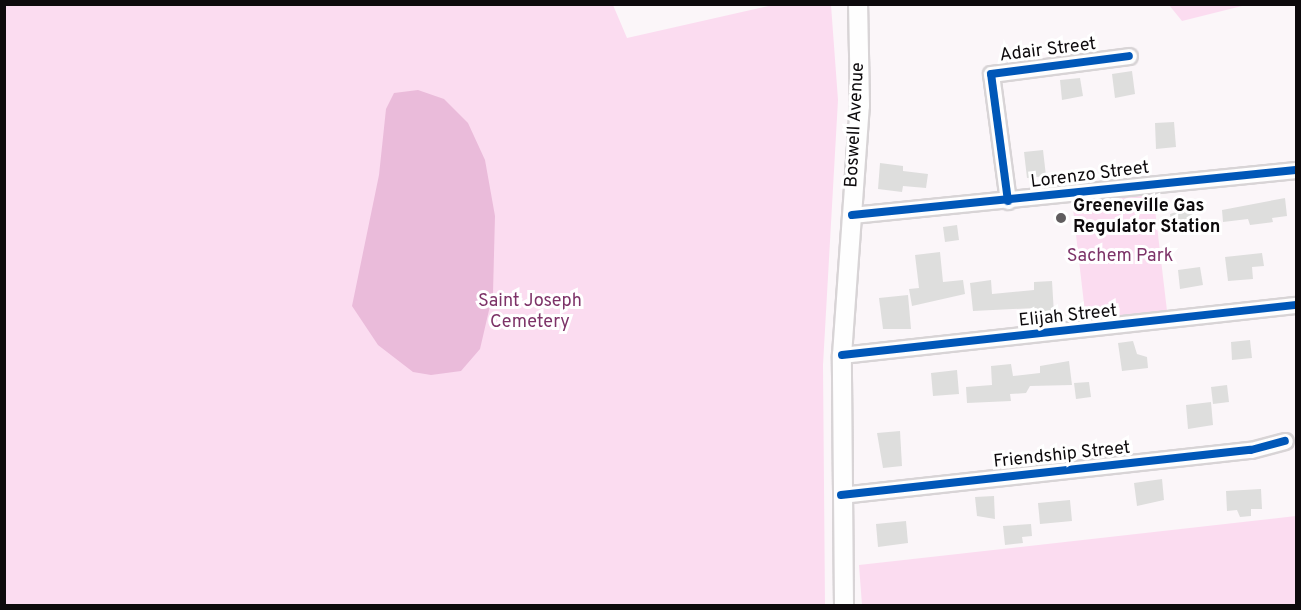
<!DOCTYPE html>
<html>
<head>
<meta charset="utf-8">
<style>
	body { margin:0 }
	#map { position:relative; width:1301px; height:610px; overflow:hidden; background:#fbf6f9; font-family:Overpass,sans-serif }
	div>[style] { position:absolute }
	[style*='--x'] { left:calc(var(--x)*1px); top:calc(var(--y)*1px); width:calc(var(--w)*1px); rotate:calc(var(--a)*1deg) }
	.green>* { inset:0; background:#fbdcf0 }
	.water>* { inset:0; background:#eabbda }
	.building>* { inset:0; background:#dededd }
	.roads { filter:drop-shadow(2px 0 #d8d4d6) drop-shadow(-2px 0 #d8d4d6) drop-shadow(0 2px #d8d4d6) drop-shadow(0 -2px #d8d4d6) }
	.minor>* { height:15px; margin:-7.5px; padding:0 7.5px; transform-origin:7.5px; border-radius:7.5px; background:#fefefe }
	.major>* { height:18px; margin:-9px; padding:0 9px; transform-origin:9px; border-radius:9px; background:#fefefe }
	.cycleway>* { height:8px; margin:-4px; padding:0 4px; transform-origin:4px; border-radius:4px; background:#0057b8 }
	.dots>* { width:16px; height:16px; translate:-50% -50%; box-sizing:border-box; border:3px solid #fff; border-radius:50% }
	span { translate:-50% -50%; white-space:nowrap; text-align:center; line-height:1.15; -webkit-text-stroke:6px #fff; paint-order:stroke }
	.street-label { font-size:18px; color:#0d0a0c }
	.poi-label { font-size:18px; color:#0d0a0c; font-weight:700 }
	.left { translate:0 -50%; text-align:left }
	.park-label { font-size:18px; color:#7d3368 }
	.frame { position:absolute; inset:0; border:6px solid #0d0a0c; pointer-events:none }
</style>
</head>
<body>
<div id="map">
	<div class="green">
		<div style="clip-path:polygon(4px 5px,613px 5px,627px 38px,773px 5px,831px 5px,838px 100px,823px 365px,825px 605px,5px 605px)"></div>
		<div style="clip-path:polygon(1169px 5px,1246px 5px,1182px 21px)"></div>
		<div style="clip-path:polygon(1153px 192px,1167px 311px,1086px 321px,1072px 200px)"></div>
		<div style="clip-path:polygon(1296px 516px,1296px 605px,862px 605px,859px 565px)"></div>
	</div>
	<div class="water">
		<div style="clip-path:polygon(418px 90px,444px 99px,468px 123px,485px 160px,495px 216px,493px 293px,480px 349px,461px 371px,431px 375px,413px 372px,378px 345px,352px 306px,379px 175px,386px 109px,394px 93px)"></div>
	</div>
	<div class="building">
		<div style="clip-path:polygon(1132px 71px,1135px 94px,1115px 98px,1112px 74px)"></div>
		<div style="clip-path:polygon(1080px 78px,1083px 96px,1062px 100px,1060px 80px)"></div>
		<div style="clip-path:polygon(1174px 122px,1176px 147px,1156px 149px,1155px 123px)"></div>
		<div style="clip-path:polygon(1043px 150px,1046px 176px,1027px 178px,1024px 152px)"></div>
		<div style="clip-path:polygon(880px 163px,903px 166px,903px 171px,928px 174px,926px 188px,903px 186px,902px 192px,878px 189px)"></div>
		<div style="clip-path:polygon(1285px 198px,1287px 216px,1272px 218px,1273px 222px,1250px 225px,1248px 219px,1223px 222px,1222px 210px)"></div>
		<div style="clip-path:polygon(1192px 207px,1195px 227px,1172px 230px,1170px 214px)"></div>
		<div style="clip-path:polygon(957px 225px,959px 240px,945px 242px,943px 227px)"></div>
		<div style="clip-path:polygon(940px 252px,943px 282px,963px 280px,965px 294px,912px 306px,909px 289px,919px 288px,915px 255px)"></div>
		<div style="clip-path:polygon(1262px 253px,1264px 266px,1252px 267px,1253px 279px,1228px 281px,1225px 257px)"></div>
		<div style="clip-path:polygon(1200px 267px,1203px 285px,1180px 289px,1178px 270px)"></div>
		<div style="clip-path:polygon(991px 280px,992px 294px,1034px 290px,1034px 282px,1052px 281px,1054px 314px,1042px 316px,1036px 308px,973px 311px,970px 283px)"></div>
		<div style="clip-path:polygon(908px 295px,911px 329px,883px 329px,879px 298px)"></div>
		<div style="clip-path:polygon(1250px 340px,1252px 358px,1232px 360px,1231px 342px)"></div>
		<div style="clip-path:polygon(1133px 341px,1137px 354px,1147px 357px,1148px 368px,1122px 371px,1118px 343px)"></div>
		<div style="clip-path:polygon(1069px 361px,1072px 385px,1030px 386px,1026px 393px,1010px 394px,1011px 401px,967px 403px,966px 387px,992px 385px,991px 366px,1011px 364px,1013px 376px,1040px 373px,1040px 366px)"></div>
		<div style="clip-path:polygon(957px 370px,959px 394px,933px 396px,931px 373px)"></div>
		<div style="clip-path:polygon(1089px 382px,1091px 397px,1076px 399px,1074px 383px)"></div>
		<div style="clip-path:polygon(1227px 385px,1229px 402px,1213px 404px,1211px 387px)"></div>
		<div style="clip-path:polygon(1211px 402px,1213px 425px,1188px 429px,1186px 405px)"></div>
		<div style="clip-path:polygon(900px 431px,902px 466px,883px 468px,877px 433px)"></div>
		<div style="clip-path:polygon(1162px 479px,1164px 500px,1137px 506px,1134px 483px)"></div>
		<div style="clip-path:polygon(1261px 489px,1262px 509px,1251px 509px,1251px 516px,1240px 517px,1237px 510px,1227px 511px,1226px 491px)"></div>
		<div style="clip-path:polygon(994px 496px,995px 519px,977px 516px,975px 497px)"></div>
		<div style="clip-path:polygon(1070px 500px,1072px 521px,1040px 524px,1038px 503px)"></div>
		<div style="clip-path:polygon(906px 521px,908px 543px,878px 547px,876px 524px)"></div>
		<div style="clip-path:polygon(1031px 524px,1032px 536px,1022px 537px,1023px 543px,1005px 545px,1003px 526px)"></div>
	</div>
	<div class="roads">
		<div class="minor">
			<div style="--x:1008;--y:201;--w:128;--a:-97.6"></div>
			<div style="--x:991;--y:74;--w:139;--a:-7.4"></div>
			<div style="--x:852;--y:215;--w:446;--a:-5.8"></div>
			<div style="--x:842;--y:355;--w:457;--a:-6.3"></div>
			<div style="--x:841;--y:495;--w:412;--a:-6.3"></div>
			<div style="--x:1251;--y:450;--w:35;--a:-15"></div>
		</div>
		<div class="major">
			<div style="--x:844;--y:606;--w:251;--a:-90.5"></div>
			<div style="--x:842;--y:355;--w:250;--a:-85.9"></div>
			<div style="--x:860;--y:106;--w:102;--a:-91.1"></div>
		</div>
	</div>
	<div class="cycleway">
		<div style="--x:1008;--y:201;--w:128;--a:-97.6"></div>
		<div style="--x:991;--y:74;--w:139;--a:-7.4"></div>
		<div style="--x:852;--y:215;--w:446;--a:-5.8"></div>
		<div style="--x:842;--y:355;--w:457;--a:-6.3"></div>
		<div style="--x:841;--y:495;--w:412;--a:-6.3"></div>
		<div style="--x:1251;--y:450;--w:35;--a:-15"></div>
	</div>
	<div class="dots">
		<div style="left:1061px;top:218px;background:#605d5f"></div>
	</div>
	<div class="street-label">
		<span style="left:1048px;top:51px;rotate:-7deg">Adair Street</span>
		<span style="left:856px;top:125px;rotate:-87deg">Boswell Avenue</span>
		<span style="left:1090px;top:176px;rotate:-7deg">Lorenzo Street</span>
		<span style="left:1068px;top:317px;rotate:-6deg">Elijah Street</span>
		<span style="left:1062px;top:456px;rotate:-6deg">Friendship Street</span>
	</div>
	<div class="poi-label">
		<span class="left" style="left:1073px;top:218px">Greeneville Gas<br>Regulator Station</span>
	</div>
	<div class="park-label">
		<span style="left:1120px;top:257px">Sachem Park</span>
		<span style="left:530px;top:313px">Saint Joseph<br>Cemetery</span>
	</div>
	<div class="frame"></div>
</div>
</body>
</html>
